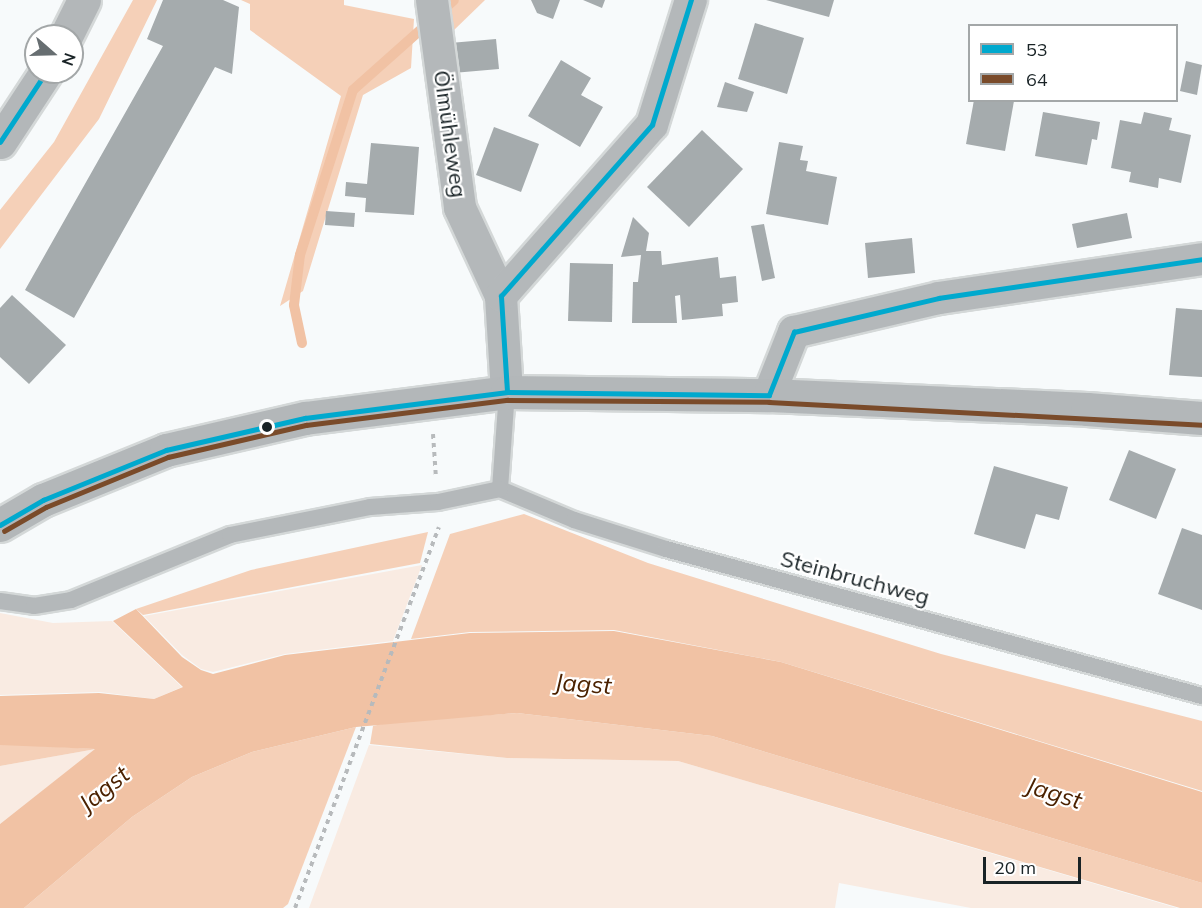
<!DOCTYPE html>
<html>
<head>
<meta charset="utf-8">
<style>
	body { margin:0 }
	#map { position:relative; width:1202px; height:908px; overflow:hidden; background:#f7fafb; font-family:Mulish,sans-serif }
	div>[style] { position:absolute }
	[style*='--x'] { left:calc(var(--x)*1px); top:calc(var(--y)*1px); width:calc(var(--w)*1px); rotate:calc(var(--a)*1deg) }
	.green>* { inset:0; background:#f9ebe2 }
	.forest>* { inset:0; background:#f5d0b8 }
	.water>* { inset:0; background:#f1c2a4 }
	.stream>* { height:10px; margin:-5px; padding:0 5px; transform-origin:5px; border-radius:5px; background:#f1c2a4 }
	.building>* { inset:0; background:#a5abad }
	.path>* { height:4px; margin-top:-2px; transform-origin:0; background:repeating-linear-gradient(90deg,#b7babc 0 4.5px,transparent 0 9px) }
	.roads { filter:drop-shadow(2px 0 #d4d8d8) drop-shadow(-2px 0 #d4d8d8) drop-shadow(0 2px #d4d8d8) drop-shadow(0 -2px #d4d8d8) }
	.lane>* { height:16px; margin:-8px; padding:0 8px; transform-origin:8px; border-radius:8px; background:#b4b8ba }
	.street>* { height:32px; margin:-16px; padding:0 16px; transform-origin:16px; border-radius:16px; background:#b4b8ba }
	.secondary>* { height:33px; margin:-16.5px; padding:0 16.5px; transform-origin:16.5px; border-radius:16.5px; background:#b3b7b9 }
	.bus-1>* { height:4.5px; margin:-2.25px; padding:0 2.25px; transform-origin:2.25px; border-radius:2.25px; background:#00a9ce }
	.bus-2>* { height:4.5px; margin:-2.25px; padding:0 2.25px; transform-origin:2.25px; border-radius:2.25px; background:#7a4b2a }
	.dots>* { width:16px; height:16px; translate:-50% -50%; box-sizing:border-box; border:3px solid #fff; border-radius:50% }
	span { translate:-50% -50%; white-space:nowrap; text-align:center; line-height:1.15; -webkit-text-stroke:4.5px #fff; paint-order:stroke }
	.street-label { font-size:22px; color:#192326 }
	.water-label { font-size:24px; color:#4b2100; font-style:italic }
	.legend { position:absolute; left:968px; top:24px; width:210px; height:78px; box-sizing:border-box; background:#fff; border:2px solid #a3a7a8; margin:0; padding:8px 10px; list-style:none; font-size:18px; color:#192326 }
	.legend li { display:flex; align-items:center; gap:12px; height:30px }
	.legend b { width:30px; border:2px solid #a3a7a8 }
	.north { position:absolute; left:24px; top:24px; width:60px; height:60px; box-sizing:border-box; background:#fff; border:2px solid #a3a7a8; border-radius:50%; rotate:110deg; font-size:16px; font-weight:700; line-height:24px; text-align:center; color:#192326 }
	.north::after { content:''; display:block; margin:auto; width:21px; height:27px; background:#676e71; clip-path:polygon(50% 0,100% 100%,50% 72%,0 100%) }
	.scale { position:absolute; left:983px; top:857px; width:98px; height:27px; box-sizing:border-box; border:3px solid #192326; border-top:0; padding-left:8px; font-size:18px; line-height:21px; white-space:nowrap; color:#192326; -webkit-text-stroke:4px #fff; paint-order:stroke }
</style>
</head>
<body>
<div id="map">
	<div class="green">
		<div style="clip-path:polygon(422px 565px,393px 641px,285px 654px,213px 672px,201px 669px,182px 655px,144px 616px)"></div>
		<div style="clip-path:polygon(0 613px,53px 623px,112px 621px,182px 687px,154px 699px,100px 692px,0 695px)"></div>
		<div style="clip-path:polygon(369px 745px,507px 758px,678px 761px,1177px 908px,971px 908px,839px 883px,835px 908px,309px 908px)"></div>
		<div style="clip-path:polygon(96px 749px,0 824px,0 766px)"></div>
	</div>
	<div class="forest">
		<div style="clip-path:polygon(133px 0,157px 0,99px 119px,0 249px,0 210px,54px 142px)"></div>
		<div style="clip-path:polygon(241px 0,344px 0,344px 5px,414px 19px,411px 68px,363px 95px,303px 291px,280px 306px,341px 96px,250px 30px,250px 4px)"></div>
		<div style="clip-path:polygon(448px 0,485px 0,452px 32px)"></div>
		<div style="clip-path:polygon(524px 514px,648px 563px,941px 654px,1202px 721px,1202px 791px,781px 662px,614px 630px,470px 632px,411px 639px,450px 534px)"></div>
		<div style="clip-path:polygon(428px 532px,420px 563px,143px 615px,136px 609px,251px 570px)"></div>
		<div style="clip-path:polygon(517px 713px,712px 736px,1202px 883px,1202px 908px,1180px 908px,678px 761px,507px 758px,370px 744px,373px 726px,391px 722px)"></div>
		<div style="clip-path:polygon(356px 727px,288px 904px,283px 908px,24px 908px,132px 817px,192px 777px,252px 752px)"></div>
		<div style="clip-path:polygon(3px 744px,96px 749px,0 766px,0 745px)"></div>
	</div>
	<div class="water">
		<div style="clip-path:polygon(136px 609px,182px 657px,201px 670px,213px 674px,285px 655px,470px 633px,614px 631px,781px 662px,1202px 792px,1202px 883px,712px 736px,517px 713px,356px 727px,252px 752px,192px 777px,132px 817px,24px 908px,0 908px,0 824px,95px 749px,0 745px,0 696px,99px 693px,154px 699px,183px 687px,113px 621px)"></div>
	</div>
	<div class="stream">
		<div style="--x:302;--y:343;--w:39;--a:-102"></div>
		<div style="--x:294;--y:305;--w:50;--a:-83.2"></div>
		<div style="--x:300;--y:255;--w:173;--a:-72.2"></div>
		<div style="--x:353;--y:90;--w:135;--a:-41.7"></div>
	</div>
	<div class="building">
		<div style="clip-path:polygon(163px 0,223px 0,239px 7px,232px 74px,215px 67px,74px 318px,25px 290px,163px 46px,147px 39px)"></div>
		<div style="clip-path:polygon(531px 0,560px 0,553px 19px,537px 13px)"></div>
		<div style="clip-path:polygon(583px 0,605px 0,602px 8px)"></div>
		<div style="clip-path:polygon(766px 0,834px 0,829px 17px)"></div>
		<div style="clip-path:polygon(755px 23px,804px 38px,787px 94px,738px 79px)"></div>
		<div style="clip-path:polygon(496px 39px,499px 69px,453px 73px,450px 43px)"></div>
		<div style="clip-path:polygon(561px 60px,591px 78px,581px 95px,603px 107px,580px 147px,528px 116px)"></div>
		<div style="clip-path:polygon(1186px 61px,1202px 65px,1197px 95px,1180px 91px)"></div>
		<div style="clip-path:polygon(725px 82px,754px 92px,747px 112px,717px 107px)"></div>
		<div style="clip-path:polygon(974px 100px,1014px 101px,1005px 151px,966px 144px)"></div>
		<div style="clip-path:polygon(1043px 112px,1100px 122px,1097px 140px,1092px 139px,1087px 165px,1035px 156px)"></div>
		<div style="clip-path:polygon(1144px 112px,1172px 118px,1169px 130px,1191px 135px,1181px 183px,1159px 178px,1158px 188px,1129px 182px,1131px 172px,1111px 168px,1120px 120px,1141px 124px)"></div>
		<div style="clip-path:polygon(494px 127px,539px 144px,521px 192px,476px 175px)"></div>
		<div style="clip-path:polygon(702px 130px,743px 169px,689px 227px,647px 187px)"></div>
		<div style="clip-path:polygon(779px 142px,803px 146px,800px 160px,808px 161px,806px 171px,837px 177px,828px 225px,766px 214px)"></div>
		<div style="clip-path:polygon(371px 143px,419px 147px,414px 215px,365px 212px,366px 198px,345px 196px,346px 182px,367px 184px)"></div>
		<div style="clip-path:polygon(326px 211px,355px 213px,354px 227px,325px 225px)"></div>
		<div style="clip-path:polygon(1127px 213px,1132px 238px,1077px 248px,1072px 224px)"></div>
		<div style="clip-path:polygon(633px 217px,649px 233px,646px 251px,661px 251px,662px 265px,718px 257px,720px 278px,736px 276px,738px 302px,722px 304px,723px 316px,682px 320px,680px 295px,675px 296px,677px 323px,632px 323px,633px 282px,638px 282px,641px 255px,621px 257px)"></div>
		<div style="clip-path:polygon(764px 224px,775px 278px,762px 281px,751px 226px)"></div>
		<div style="clip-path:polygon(912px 238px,915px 273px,868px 278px,865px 243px)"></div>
		<div style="clip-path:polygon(570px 263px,613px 264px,612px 322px,568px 321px)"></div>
		<div style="clip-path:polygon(12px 295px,66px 345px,29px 384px,0 357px,0 308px)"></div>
		<div style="clip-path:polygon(1176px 308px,1202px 310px,1202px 377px,1169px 375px)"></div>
		<div style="clip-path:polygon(1129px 450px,1176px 469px,1156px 519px,1109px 500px)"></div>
		<div style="clip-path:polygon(994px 466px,1068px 487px,1059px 520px,1036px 514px,1025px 549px,974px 534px)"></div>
		<div style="clip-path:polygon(1182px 528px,1202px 535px,1202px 610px,1158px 594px)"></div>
	</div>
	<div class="path">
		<div style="--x:433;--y:434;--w:44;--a:86.1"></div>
		<div style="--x:295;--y:908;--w:407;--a:-69.3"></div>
	</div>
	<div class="roads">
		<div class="lane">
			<div style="--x:500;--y:489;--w:80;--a:22.7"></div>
			<div style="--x:574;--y:520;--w:96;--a:17.5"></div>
			<div style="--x:666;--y:549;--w:556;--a:15.34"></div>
			<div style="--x:500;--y:489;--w:97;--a:-85.9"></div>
			<div style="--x:0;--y:601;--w:34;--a:8"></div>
			<div style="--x:34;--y:606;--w:37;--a:-9"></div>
			<div style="--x:71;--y:600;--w:172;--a:-22.2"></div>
			<div style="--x:230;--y:535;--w:143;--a:-11.3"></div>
			<div style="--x:370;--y:507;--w:68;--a:-4.2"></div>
			<div style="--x:438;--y:502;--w:63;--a:-11.8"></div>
		</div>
		<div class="street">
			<div style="--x:432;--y:0;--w:210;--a:82.3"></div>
			<div style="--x:460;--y:208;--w:97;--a:65"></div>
			<div style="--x:507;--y:392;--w:96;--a:-93.6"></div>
			<div style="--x:501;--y:296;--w:228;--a:-48.6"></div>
			<div style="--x:652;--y:125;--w:131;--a:-72.7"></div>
			<div style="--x:769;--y:395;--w:68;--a:-68.4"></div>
			<div style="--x:794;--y:332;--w:149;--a:-13.2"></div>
			<div style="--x:939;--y:298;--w:266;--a:-8.4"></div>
		</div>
		<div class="secondary">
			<div style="--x:66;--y:36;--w:40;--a:-63.4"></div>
			<div style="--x:0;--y:142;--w:84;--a:-56.7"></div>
			<div style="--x:0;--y:525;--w:50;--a:-30.2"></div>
			<div style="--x:43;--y:500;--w:133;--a:-22.1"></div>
			<div style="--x:166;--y:450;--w:143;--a:-13"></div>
			<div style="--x:305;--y:418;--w:204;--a:-7.3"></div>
			<div style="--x:507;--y:392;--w:262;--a:0.7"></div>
			<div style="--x:769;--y:395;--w:318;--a:2.5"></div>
			<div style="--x:1087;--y:409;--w:115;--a:4.5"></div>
		</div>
	</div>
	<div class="bus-1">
		<div style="--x:0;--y:142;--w:84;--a:-56.7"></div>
		<div style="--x:507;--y:392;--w:96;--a:-93.6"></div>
		<div style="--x:501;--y:296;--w:228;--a:-48.6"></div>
		<div style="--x:652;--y:125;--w:131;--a:-72.7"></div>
		<div style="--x:0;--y:525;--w:50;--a:-30.2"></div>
		<div style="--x:43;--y:500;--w:133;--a:-22.1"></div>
		<div style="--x:166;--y:450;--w:143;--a:-13"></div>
		<div style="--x:305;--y:418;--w:204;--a:-7.3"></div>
		<div style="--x:507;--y:392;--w:262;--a:0.7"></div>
		<div style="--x:769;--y:395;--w:68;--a:-68.4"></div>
		<div style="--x:794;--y:332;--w:149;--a:-13.2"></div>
		<div style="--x:939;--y:298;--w:266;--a:-8.4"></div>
	</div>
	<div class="bus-2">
		<div style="--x:4;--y:531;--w:48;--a:-29.7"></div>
		<div style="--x:46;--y:507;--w:132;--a:-22.3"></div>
		<div style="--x:168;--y:457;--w:142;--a:-13.1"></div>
		<div style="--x:306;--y:425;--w:203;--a:-7.1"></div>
		<div style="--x:507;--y:400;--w:262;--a:0.4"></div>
		<div style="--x:769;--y:402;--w:433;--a:3"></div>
	</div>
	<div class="dots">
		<div style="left:267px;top:427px;background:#192326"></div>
	</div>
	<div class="street-label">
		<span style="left:450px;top:134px;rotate:82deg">Ölmühleweg</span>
		<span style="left:855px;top:578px;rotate:15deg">Steinbruchweg</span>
	</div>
	<div class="water-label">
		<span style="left:583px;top:684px;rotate:4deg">Jagst</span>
		<span style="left:104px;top:789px;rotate:-39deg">Jagst</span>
		<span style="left:1054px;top:793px;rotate:17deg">Jagst</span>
	</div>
	<ul class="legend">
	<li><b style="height:8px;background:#00a9ce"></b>53</li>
	<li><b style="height:8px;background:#7a4b2a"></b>64</li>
	</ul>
	<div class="north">N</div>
	<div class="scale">20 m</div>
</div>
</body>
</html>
